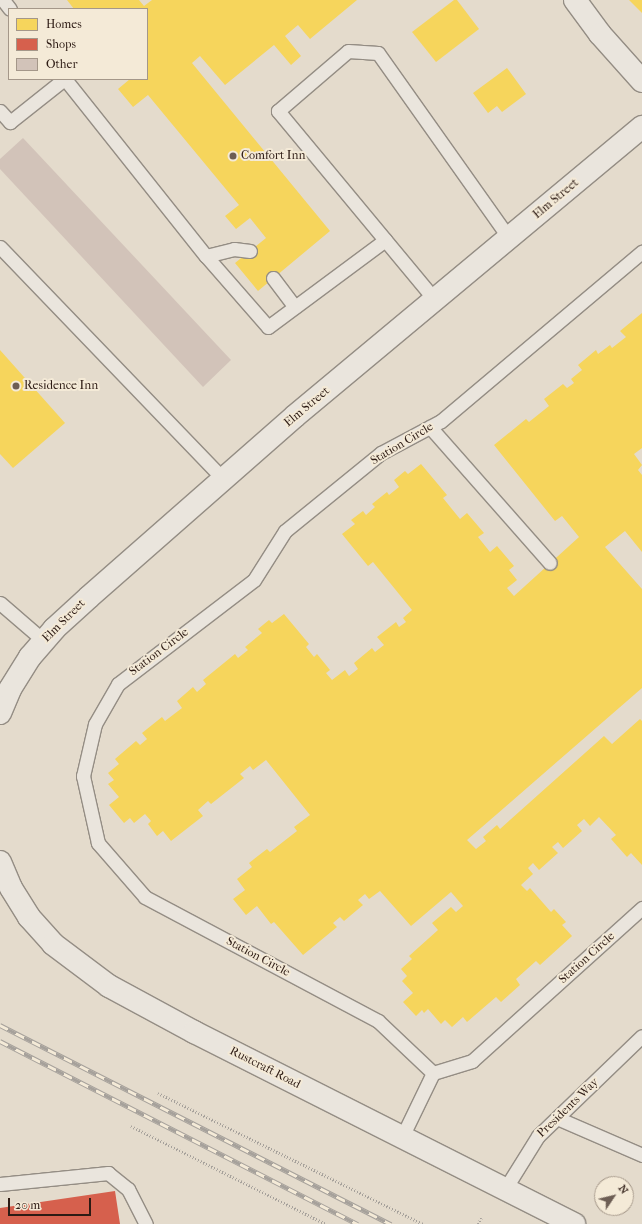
<!DOCTYPE html>
<html>
<head>
<meta charset="utf-8">
<style>
	body { margin:0 }
	#map { position:relative; width:642px; height:1224px; overflow:hidden; background:#e4dbcc; font-family:"IM FELL French Canon",serif }
	div>[style] { position:absolute }
	[style*='--x'] { left:calc(var(--x)*1px); top:calc(var(--y)*1px); width:calc(var(--w)*1px); rotate:calc(var(--a)*1deg) }
	.homes>* { inset:0; background:#f6d55c }
	.shops>* { inset:0; background:#d6604d }
	.building>* { inset:0; background:#d2c3b9 }
	.path>* { height:2.5px; margin-top:-1.25px; transform-origin:0; background:repeating-linear-gradient(90deg,#a6a19b 0 1px,transparent 0 3px) }
	.roads { filter:drop-shadow(1px 0 #948d84) drop-shadow(-1px 0 #948d84) drop-shadow(0 1px #948d84) drop-shadow(0 -1px #948d84) }
	.service>* { height:13px; margin:-6.5px; padding:0 6.5px; transform-origin:6.5px; border-radius:6.5px; background:#eae5dd }
	.minor>* { height:22px; margin:-11px; padding:0 11px; transform-origin:11px; border-radius:11px; background:#eae5dd }
	.secondary>* { height:22px; margin:-11px; padding:0 11px; transform-origin:11px; border-radius:11px; background:#eae5dd }
	.rail>* { height:4.5px; margin-top:-2.25px; transform-origin:0; background:repeating-linear-gradient(90deg,#f4ead7 0 9px,#a6a19b 0 18px); box-sizing:border-box; border-block:1px solid #a6a19b }
	.dots>* { width:11px; height:11px; translate:-50% -50%; box-sizing:border-box; border:2px solid #f4ead7; border-radius:50% }
	span { translate:-50% -50%; white-space:nowrap; text-align:center; line-height:1.15; -webkit-text-stroke:4px #f4ead7; paint-order:stroke }
	.poi-label { font-size:12px; color:#2d1b14 }
	.left { translate:0 -50%; text-align:left }
	.street-label { font-size:12px; color:#2d1b14 }
	.legend { position:absolute; left:8px; top:8px; width:140px; height:72px; box-sizing:border-box; background:#f4ead7; border:1px solid #a49789; margin:0; padding:5px 7px; list-style:none; font-size:12px; color:#2d1b14 }
	.legend li { display:flex; align-items:center; gap:8px; height:20px }
	.legend b { width:20px; border:1px solid #a49789 }
	.north { position:absolute; left:594px; top:1176px; width:40px; height:40px; box-sizing:border-box; background:#f4ead7; border:1px solid #a49789; border-radius:50%; rotate:55deg; font-size:11px; font-weight:700; line-height:16px; text-align:center; color:#2d1b14 }
	.north::after { content:''; display:block; margin:auto; width:14px; height:18px; background:#6d5e54; clip-path:polygon(50% 0,100% 100%,50% 72%,0 100%) }
	.scale { position:absolute; left:8px; top:1198px; width:83px; height:18px; box-sizing:border-box; border:2px solid #2d1b14; border-top:0; padding-left:5px; font-size:12px; line-height:14px; white-space:nowrap; color:#2d1b14; -webkit-text-stroke:3px #f4ead7; paint-order:stroke }
</style>
</head>
<body>
<div id="map">
	<div class="homes">
		<div style="clip-path:polygon(67px 0,139px 0,144px 6px,152px 0,357px 0,310px 39px,298px 25px,285px 36px,301px 56px,291px 65px,274px 45px,225px 85px,200px 56px,192px 63px,330px 231px,258px 291px,235px 263px,266px 238px,250px 218px,236px 229px,225px 216px,239px 205px,148px 95px,133px 107px,118px 89px,130px 79px,147px 79px,147px 9px,74px 9px)"></div>
		<div style="clip-path:polygon(454px 0,457px 0,479px 29px,436px 62px,412px 32px)"></div>
		<div style="clip-path:polygon(629px 0,642px 0,642px 13px)"></div>
		<div style="clip-path:polygon(507px 68px,526px 94px,502px 112px,497px 106px,488px 113px,473px 93px)"></div>
		<div style="clip-path:polygon(642px 313px,642px 448px,634px 454px,642px 465px,638px 470px,642px 475px,642px 552px,625px 531px,605px 547px,642px 589px,642px 688px,467px 840px,476px 849px,486px 841px,483px 837px,497px 825px,500px 829px,604px 736px,612px 744px,640px 719px,642px 721px,642px 865px,631px 853px,627px 857px,611px 839px,616px 835px,599px 817px,590px 826px,584px 819px,577px 825px,582px 831px,563px 848px,558px 842px,552px 847px,558px 853px,539px 870px,533px 863px,528px 868px,533px 874px,521px 885px,527px 891px,530px 888px,551px 912px,554px 909px,566px 922px,562px 925px,572px 936px,540px 965px,536px 961px,516px 979px,520px 985px,501px 1002px,496px 997px,467px 1022px,463px 1017px,452px 1027px,445px 1020px,441px 1024px,428px 1009px,424px 1013px,422px 1010px,416px 1016px,403px 1002px,413px 993px,402px 981px,407px 976px,401px 969px,412px 959px,409px 956px,438px 930px,432px 923px,451px 907px,456px 912px,463px 906px,451px 892px,411px 926px,380px 891px,369px 899px,365px 894px,358px 900px,363px 905px,344px 921px,340px 917px,333px 923px,337px 927px,303px 955px,274px 922px,271px 924px,257px 906px,246px 915px,233px 899px,245px 890px,237px 879px,252px 867px,249px 863px,267px 849px,270px 852px,297px 831px,294px 827px,310px 815px,266px 760px,253px 770px,250px 766px,240px 774px,244px 778px,211px 804px,208px 801px,198px 810px,203px 816px,171px 841px,163px 831px,157px 836px,148px 824px,151px 821px,145px 814px,134px 823px,130px 818px,124px 823px,109px 805px,119px 797px,108px 784px,114px 780px,108px 773px,119px 764px,115px 759px,136px 741px,140px 745px,147px 739px,142px 733px,162px 717px,165px 721px,182px 708px,177px 701px,193px 687px,197px 692px,206px 684px,203px 680px,235px 654px,238px 658px,248px 650px,245px 647px,262px 633px,258px 629px,269px 620px,272px 623px,284px 614px,309px 644px,306px 647px,314px 657px,317px 654px,330px 670px,326px 673px,332px 680px,345px 670px,349px 676px,358px 669px,354px 663px,372px 648px,375px 652px,384px 645px,377px 637px,396px 622px,399px 627px,406px 622px,403px 618px,412px 610px,373px 562px,368px 566px,342px 534px,355px 524px,351px 520px,363px 511px,366px 515px,375px 507px,372px 504px,387px 492px,389px 495px,399px 487px,394px 480px,405px 471px,408px 474px,421px 464px,447px 495px,443px 498px,460px 519px,467px 513px,484px 533px,478px 537px,490px 552px,497px 546px,514px 566px,509px 570px,517px 580px,507px 588px,514px 596px,579px 537px,562px 516px,555px 521px,494px 445px,526px 419px,529px 422px,549px 406px,544px 399px,563px 384px,567px 388px,574px 383px,571px 379px,582px 370px,578px 365px,596px 350px,598px 354px,610px 345px,612px 348px,626px 337px,620px 331px)"></div>
		<div style="clip-path:polygon(0 350px,65px 423px,13px 468px,0 454px)"></div>
	</div>
	<div class="shops">
		<div style="clip-path:polygon(115px 1191px,120px 1224px,0 1224px,0 1208px)"></div>
	</div>
	<div class="building">
		<div style="clip-path:polygon(23px 138px,231px 360px,203px 387px,0 169px,0 159px)"></div>
	</div>
	<div class="path">
		<div style="--x:158;--y:1093;--w:296;--a:26.3"></div>
		<div style="--x:131;--y:1126;--w:218;--a:26.7"></div>
		<div style="--x:478;--y:1224;--w:7;--a:-63"></div>
	</div>
	<div class="roads">
		<div class="service">
			<div style="--x:3;--y:0;--w:11;--a:52"></div>
			<div style="--x:65;--y:79;--w:226;--a:51.5"></div>
			<div style="--x:206;--y:256;--w:94;--a:48.9"></div>
			<div style="--x:268;--y:327;--w:146;--a:-36.6"></div>
			<div style="--x:0;--y:111;--w:15;--a:48"></div>
			<div style="--x:10;--y:122;--w:69;--a:-38.5"></div>
			<div style="--x:0;--y:247;--w:322;--a:46.1"></div>
			<div style="--x:206;--y:256;--w:29;--a:-14"></div>
			<div style="--x:234;--y:249;--w:16;--a:7"></div>
			<div style="--x:273;--y:278;--w:36;--a:53"></div>
			<div style="--x:435;--y:300;--w:246;--a:-129.7"></div>
			<div style="--x:278;--y:111;--w:92;--a:-40.6"></div>
			<div style="--x:348;--y:51;--w:30;--a:4"></div>
			<div style="--x:378;--y:53;--w:227;--a:54.7"></div>
			<div style="--x:430;--y:427;--w:181;--a:48.6"></div>
			<div style="--x:0;--y:603;--w:58;--a:40.8"></div>
			<div style="--x:433;--y:1073;--w:76;--a:-136.6"></div>
			<div style="--x:378;--y:1021;--w:264;--a:-152"></div>
			<div style="--x:145;--y:897;--w:72;--a:-131"></div>
			<div style="--x:98;--y:843;--w:69;--a:-102.6"></div>
			<div style="--x:83;--y:776;--w:53;--a:-77"></div>
			<div style="--x:95;--y:724;--w:46;--a:-60.1"></div>
			<div style="--x:118;--y:684;--w:171;--a:-37.4"></div>
			<div style="--x:254;--y:580;--w:58;--a:-57.7"></div>
			<div style="--x:285;--y:531;--w:124;--a:-39.1"></div>
			<div style="--x:381;--y:453;--w:68;--a:-28.1"></div>
			<div style="--x:441;--y:421;--w:263;--a:-40.1"></div>
			<div style="--x:557;--y:1118;--w:93;--a:23.5"></div>
			<div style="--x:402;--y:1137;--w:71;--a:-64.2"></div>
			<div style="--x:433;--y:1073;--w:41;--a:-17.1"></div>
			<div style="--x:472;--y:1061;--w:229;--a:-42"></div>
			<div style="--x:0;--y:1184;--w:109;--a:-5.8"></div>
			<div style="--x:108;--y:1173;--w:26;--a:39"></div>
			<div style="--x:128;--y:1189;--w:39;--a:63"></div>
			<div style="--x:505;--y:1189;--w:62;--a:-58.1"></div>
			<div style="--x:538;--y:1136;--w:144;--a:-43.9"></div>
		</div>
		<div class="minor">
			<div style="--x:575;--y:0;--w:42;--a:53.7"></div>
			<div style="--x:600;--y:34;--w:63;--a:48.2"></div>
		</div>
		<div class="secondary">
			<div style="--x:0;--y:713;--w:26;--a:-67"></div>
			<div style="--x:10;--y:689;--w:38;--a:-58"></div>
			<div style="--x:30;--y:657;--w:37;--a:-49"></div>
			<div style="--x:54;--y:629;--w:47;--a:-42.4"></div>
			<div style="--x:89;--y:597;--w:274;--a:-41.3"></div>
			<div style="--x:295;--y:416;--w:452;--a:-39.8"></div>
			<div style="--x:0;--y:862;--w:28;--a:67"></div>
			<div style="--x:11;--y:888;--w:34;--a:58"></div>
			<div style="--x:29;--y:917;--w:36;--a:48"></div>
			<div style="--x:53;--y:944;--w:70;--a:36.9"></div>
			<div style="--x:109;--y:986;--w:97;--a:28.4"></div>
			<div style="--x:194;--y:1032;--w:426;--a:26.8"></div>
		</div>
	</div>
	<div class="rail">
		<div style="--x:0;--y:1025;--w:439;--a:27"></div>
		<div style="--x:0;--y:1041;--w:402;--a:27.1"></div>
	</div>
	<div class="dots">
		<div style="left:233px;top:156px;background:#6d5e54"></div>
		<div style="left:16px;top:386px;background:#6d5e54"></div>
	</div>
	<div class="poi-label">
		<span class="left" style="left:241px;top:156px">Comfort Inn</span>
		<span class="left" style="left:24px;top:386px">Residence Inn</span>
	</div>
	<div class="street-label">
		<span style="left:556px;top:199px;rotate:-40deg">Elm Street</span>
		<span style="left:307px;top:407px;rotate:-40deg">Elm Street</span>
		<span style="left:402px;top:444px;rotate:-31deg">Station Circle</span>
		<span style="left:64px;top:621px;rotate:-45deg">Elm Street</span>
		<span style="left:159px;top:652px;rotate:-37deg">Station Circle</span>
		<span style="left:258px;top:957px;rotate:28deg">Station Circle</span>
		<span style="left:587px;top:958px;rotate:-42deg">Station Circle</span>
		<span style="left:265px;top:1068px;rotate:27deg">Rustcraft Road</span>
		<span style="left:568px;top:1108px;rotate:-44deg">Presidents Way</span>
	</div>
	<ul class="legend">
	<li><b style="height:11px;background:#f6d55c"></b>Homes</li>
	<li><b style="height:11px;background:#d6604d"></b>Shops</li>
	<li><b style="height:11px;background:#d2c3b9"></b>Other</li>
	</ul>
	<div class="north">N</div>
	<div class="scale">20 m</div>
</div>
</body>
</html>
